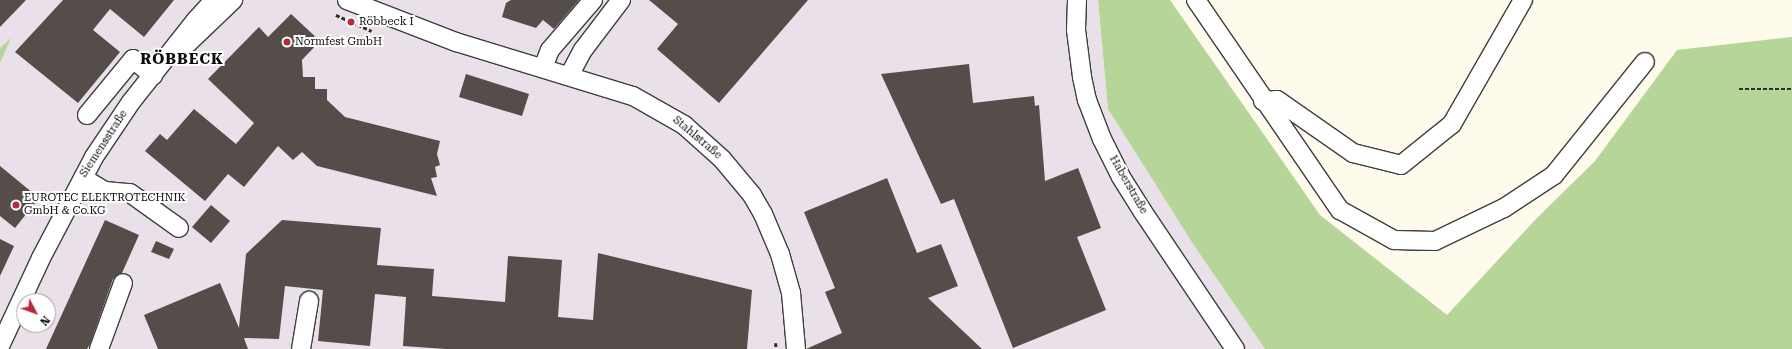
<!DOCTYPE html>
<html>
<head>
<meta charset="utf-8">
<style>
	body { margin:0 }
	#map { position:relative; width:1792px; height:349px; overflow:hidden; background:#fefaec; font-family:"Roboto Serif",serif }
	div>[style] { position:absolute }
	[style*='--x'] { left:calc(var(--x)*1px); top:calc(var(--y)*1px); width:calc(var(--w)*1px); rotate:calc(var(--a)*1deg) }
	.industrial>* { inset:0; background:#e9e0ea }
	.forest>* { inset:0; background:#b6d598 }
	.building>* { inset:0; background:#544d49 }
	.path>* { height:2.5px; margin-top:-1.25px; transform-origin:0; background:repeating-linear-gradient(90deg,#2e2e2e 0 4px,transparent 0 6px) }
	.roads { filter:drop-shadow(1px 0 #3f3f3f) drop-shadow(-1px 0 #3f3f3f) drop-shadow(0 1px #3f3f3f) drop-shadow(0 -1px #3f3f3f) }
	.minor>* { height:18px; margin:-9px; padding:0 9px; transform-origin:9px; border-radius:9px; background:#fff }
	.dots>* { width:11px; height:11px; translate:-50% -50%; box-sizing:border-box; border:2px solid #fff; border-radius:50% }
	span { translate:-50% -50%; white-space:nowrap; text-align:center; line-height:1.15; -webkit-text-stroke:4px #fff; paint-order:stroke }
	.poi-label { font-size:11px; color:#0c0c0c }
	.left { translate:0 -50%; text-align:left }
	.street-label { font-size:11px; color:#0c0c0c }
	.district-label { font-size:15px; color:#0c0c0c; font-weight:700; letter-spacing:1px }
	.north { position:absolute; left:16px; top:293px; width:40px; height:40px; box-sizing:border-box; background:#fff; border:1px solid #9e9e9e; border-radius:50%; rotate:131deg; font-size:11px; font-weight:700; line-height:16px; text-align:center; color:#0c0c0c }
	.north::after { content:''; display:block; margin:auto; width:14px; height:18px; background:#b22d38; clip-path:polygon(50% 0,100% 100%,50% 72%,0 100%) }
</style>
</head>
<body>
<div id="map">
	<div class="industrial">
		<div style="clip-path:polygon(evenodd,0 0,1098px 0,1108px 109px,1195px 247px,1265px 349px,0 349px,0 63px,10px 39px,0 48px,0 0,24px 301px,48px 301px,48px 325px,24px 325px,24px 301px)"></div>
	</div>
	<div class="forest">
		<div style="clip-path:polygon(1098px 0,1170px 0,1320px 215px,1447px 315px,1535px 220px,1595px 161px,1677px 50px,1792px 37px,1792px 349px,1265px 349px,1195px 247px,1108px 109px)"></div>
		<div style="clip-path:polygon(11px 38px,0 63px,0 48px)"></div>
	</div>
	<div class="building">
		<div style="clip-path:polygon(0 0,26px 0,0 27px)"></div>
		<div style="clip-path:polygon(63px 0,174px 0,144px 37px,110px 9px,93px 30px,120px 52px,78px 103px,15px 52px)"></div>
		<div style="clip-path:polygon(511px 0,579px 0,554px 29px,543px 20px,536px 28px,502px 17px,506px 3px)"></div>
		<div style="clip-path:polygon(649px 0,808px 0,719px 103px,657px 49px,678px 24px)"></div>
		<div style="clip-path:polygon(291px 14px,320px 41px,302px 60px,303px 77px,315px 77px,315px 89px,327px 89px,327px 100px,345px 117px,440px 141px,437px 154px,440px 165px,435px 167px,437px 177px,431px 178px,437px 196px,317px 166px,302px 152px,293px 160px,278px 146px,244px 187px,228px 174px,205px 201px,145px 151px,160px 134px,167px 140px,194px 109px,236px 144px,254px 123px,208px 79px,259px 27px,268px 37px)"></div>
		<div style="clip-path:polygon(969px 64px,973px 103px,1034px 96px,1035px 106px,1039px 105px,1045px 181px,1078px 168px,1101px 228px,1077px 237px,1106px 310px,1013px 348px,954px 199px,941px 204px,881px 74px)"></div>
		<div style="clip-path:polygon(466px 74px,529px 94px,522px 116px,459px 97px)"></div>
		<div style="clip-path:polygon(0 166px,39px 198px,15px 228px,0 216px)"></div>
		<div style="clip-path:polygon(887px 178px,917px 253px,941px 244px,958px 286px,928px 298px,982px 349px,806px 349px,842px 333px,825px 292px,835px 288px,804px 212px)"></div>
		<div style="clip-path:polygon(211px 205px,230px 221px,211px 243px,192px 227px)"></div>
		<div style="clip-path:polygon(105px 220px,139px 235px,122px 273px,113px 279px,90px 344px,87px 349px,46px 349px)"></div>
		<div style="clip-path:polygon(282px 220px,381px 228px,377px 265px,434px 269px,432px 296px,505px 302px,508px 256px,562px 260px,558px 317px,593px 320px,598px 253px,752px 290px,747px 349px,446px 349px,403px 346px,406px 297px,375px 294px,370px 346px,318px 341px,323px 290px,285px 286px,279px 339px,244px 338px,248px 349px,158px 349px,144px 315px,220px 283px,239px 328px,246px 254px)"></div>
		<div style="clip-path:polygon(0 239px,14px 246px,0 276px)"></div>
		<div style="clip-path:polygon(156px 241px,174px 249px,169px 259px,151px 252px)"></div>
	</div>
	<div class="path">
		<div style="--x:336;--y:15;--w:39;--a:24"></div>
		<div style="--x:1739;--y:89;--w:53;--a:0"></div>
		<div style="--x:776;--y:343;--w:6;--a:90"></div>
	</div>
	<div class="roads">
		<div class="minor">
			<div style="--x:347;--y:0;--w:117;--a:21.1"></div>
			<div style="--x:456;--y:42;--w:185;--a:17"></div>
			<div style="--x:633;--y:96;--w:59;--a:29.6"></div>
			<div style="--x:684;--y:125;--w:51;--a:41.8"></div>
			<div style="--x:722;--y:159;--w:47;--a:50.2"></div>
			<div style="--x:752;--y:195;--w:22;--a:60"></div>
			<div style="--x:763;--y:214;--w:43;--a:67"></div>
			<div style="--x:780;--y:254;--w:41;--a:74.2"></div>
			<div style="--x:791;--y:293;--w:56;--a:84.9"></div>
			<div style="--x:1077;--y:0;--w:30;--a:92"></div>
			<div style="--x:1076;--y:30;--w:47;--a:82.7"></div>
			<div style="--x:1082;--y:77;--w:24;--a:78"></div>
			<div style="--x:1087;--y:100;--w:42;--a:69"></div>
			<div style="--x:1102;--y:139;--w:42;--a:63.4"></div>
			<div style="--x:1121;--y:177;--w:41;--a:57.8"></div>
			<div style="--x:1143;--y:212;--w:165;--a:56.1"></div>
			<div style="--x:1196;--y:0;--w:255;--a:55.6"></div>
			<div style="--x:1340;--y:210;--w:62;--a:29.1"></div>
			<div style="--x:1394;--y:240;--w:41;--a:1.4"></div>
			<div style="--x:1435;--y:241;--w:76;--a:-25.6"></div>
			<div style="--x:1504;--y:208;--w:60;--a:-33.4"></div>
			<div style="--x:1554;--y:175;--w:145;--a:-51.2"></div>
			<div style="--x:187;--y:44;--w:64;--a:-43.7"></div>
			<div style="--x:543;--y:68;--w:19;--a:-69"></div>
			<div style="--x:550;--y:50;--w:66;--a:-49.3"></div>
			<div style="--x:569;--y:76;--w:30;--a:-62"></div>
			<div style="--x:583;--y:50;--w:63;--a:-52.8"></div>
			<div style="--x:1263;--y:101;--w:14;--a:-4"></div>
			<div style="--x:1277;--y:100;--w:93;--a:34.9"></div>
			<div style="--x:1353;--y:153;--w:49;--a:14"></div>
			<div style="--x:1401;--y:165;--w:65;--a:-38.8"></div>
			<div style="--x:1452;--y:124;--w:143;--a:-60.2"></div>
			<div style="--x:87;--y:115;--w:72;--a:-50.6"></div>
			<div style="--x:133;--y:59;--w:26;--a:40"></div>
			<div style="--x:83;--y:178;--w:26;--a:31"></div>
			<div style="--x:105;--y:191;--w:25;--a:5"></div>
			<div style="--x:130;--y:193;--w:60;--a:35.5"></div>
			<div style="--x:0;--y:346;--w:97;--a:-65"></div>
			<div style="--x:41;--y:258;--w:114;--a:-62.3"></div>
			<div style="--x:94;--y:157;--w:66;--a:-56.1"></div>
			<div style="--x:131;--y:102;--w:105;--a:-51.6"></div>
			<div style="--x:196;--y:20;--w:27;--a:-48"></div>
			<div style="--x:99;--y:349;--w:70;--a:-70"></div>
			<div style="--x:301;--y:349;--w:49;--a:-80.5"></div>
		</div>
	</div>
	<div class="dots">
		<div style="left:351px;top:22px;background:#b22d38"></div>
		<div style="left:287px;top:42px;background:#b22d38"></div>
		<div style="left:16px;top:205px;background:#b22d38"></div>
	</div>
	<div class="poi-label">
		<span class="left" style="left:359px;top:22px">Röbbeck I</span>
		<span class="left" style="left:295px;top:42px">Normfest GmbH</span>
		<span class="left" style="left:24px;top:205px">EUROTEC ELEKTROTECHNIK<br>GmbH &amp; Co.KG</span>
	</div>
	<div class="street-label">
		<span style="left:697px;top:138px;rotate:40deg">Stahlstraße</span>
		<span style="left:104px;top:144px;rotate:-57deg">Siemensstraße</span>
		<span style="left:1128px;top:185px;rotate:60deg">Haberstraße</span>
	</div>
	<div class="district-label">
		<span style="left:182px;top:60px">RÖBBECK</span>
	</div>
	<div class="north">N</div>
</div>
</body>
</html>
